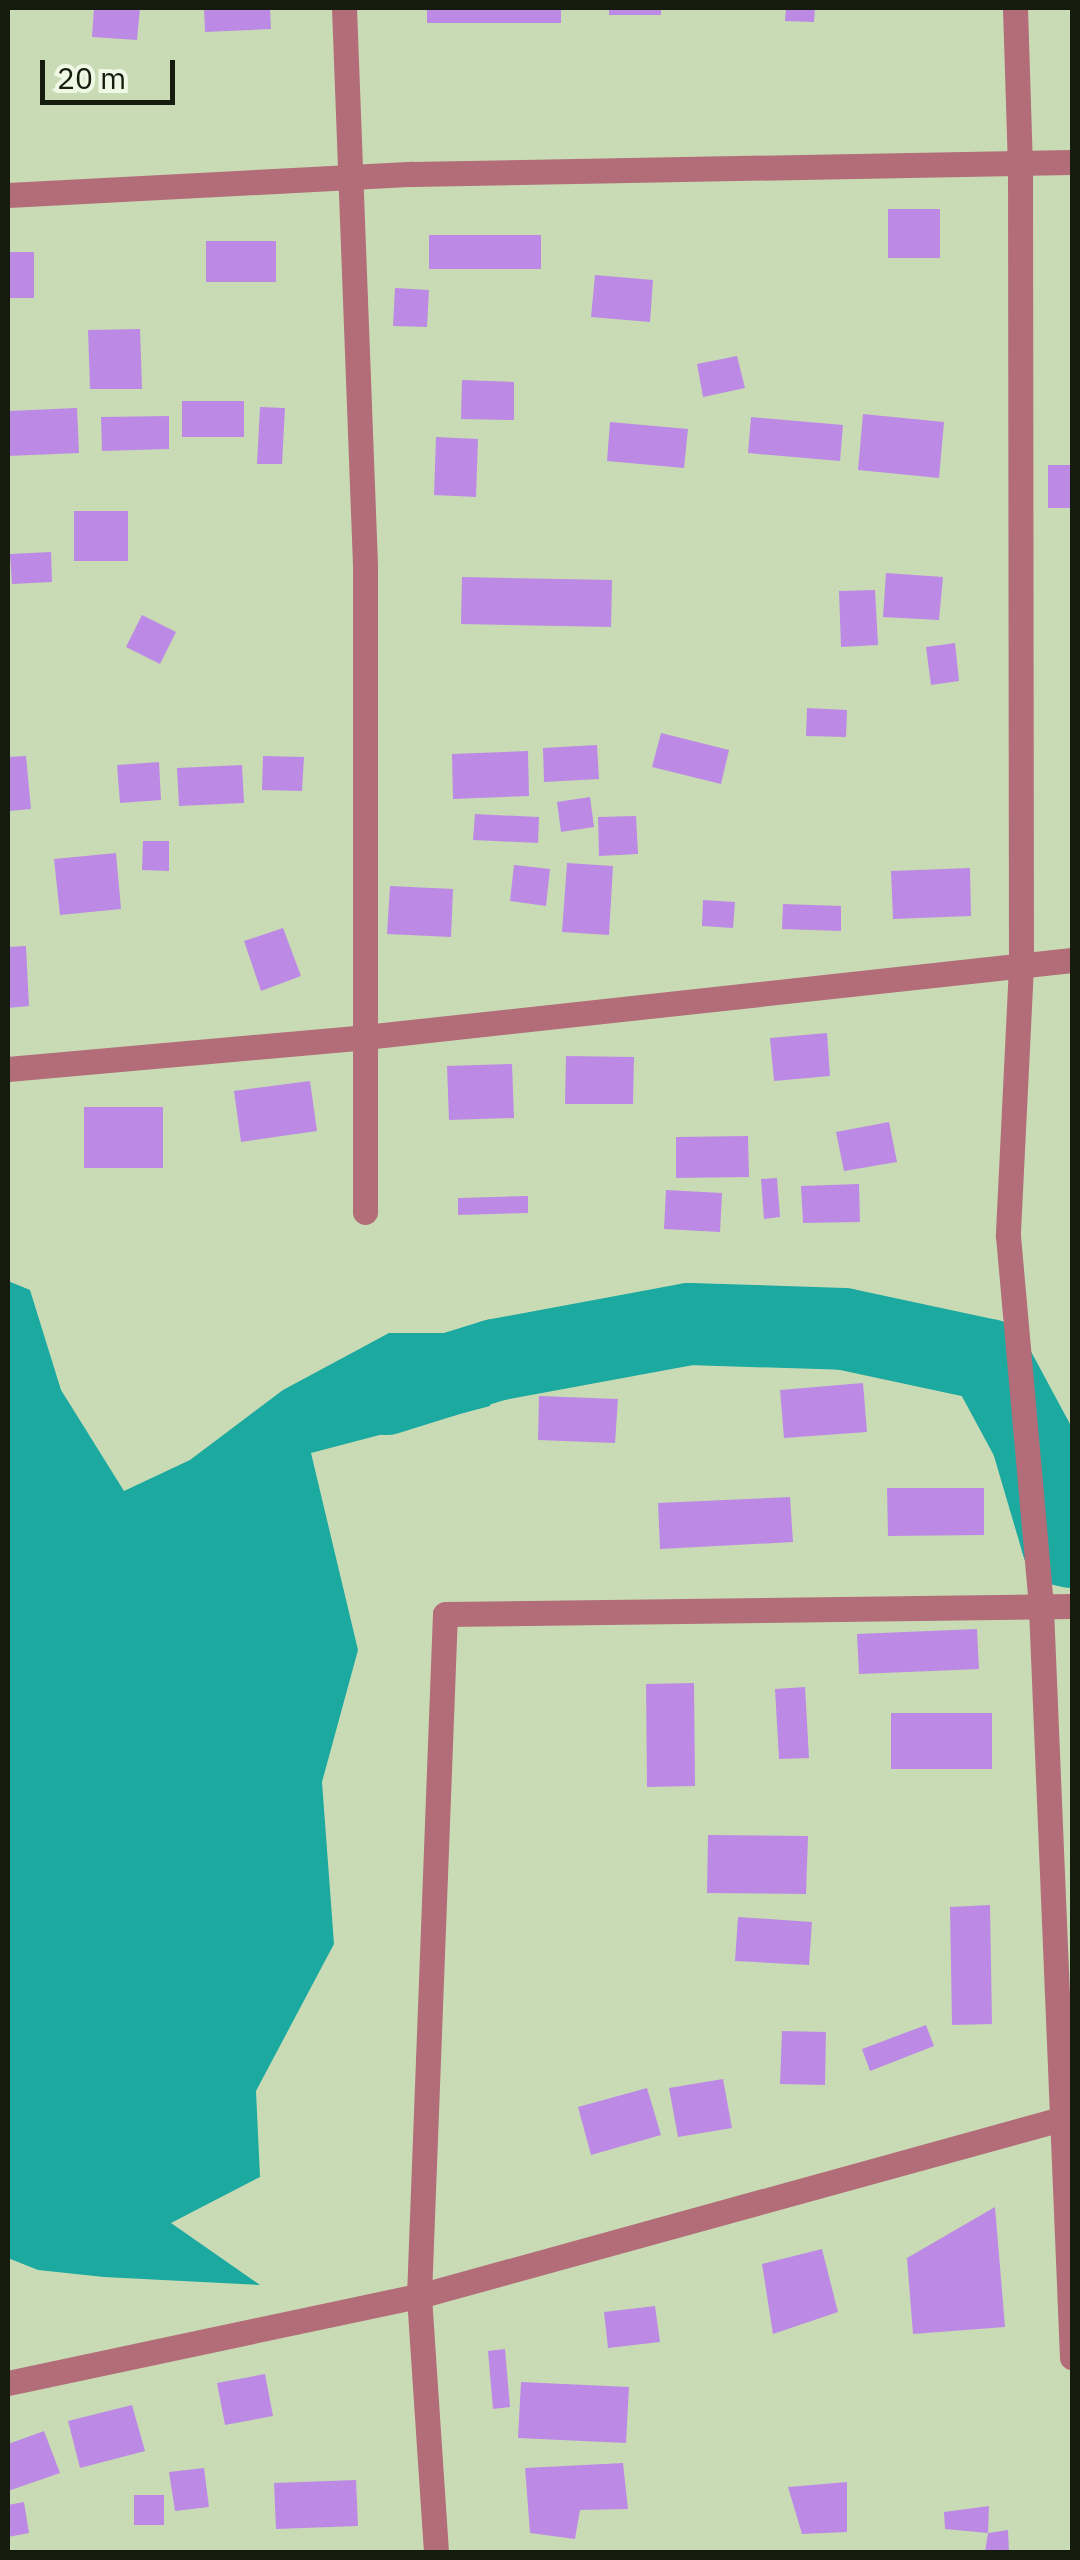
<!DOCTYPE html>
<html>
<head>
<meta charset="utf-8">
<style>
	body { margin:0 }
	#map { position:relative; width:1080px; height:2560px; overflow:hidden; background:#c9dbb5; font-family:"IBM Plex Sans",sans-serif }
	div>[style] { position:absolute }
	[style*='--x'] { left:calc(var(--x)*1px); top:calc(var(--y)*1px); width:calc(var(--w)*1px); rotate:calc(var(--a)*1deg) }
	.water>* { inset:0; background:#1ca9a0 }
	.river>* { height:82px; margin:-41px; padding:0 41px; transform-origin:41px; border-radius:41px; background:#1ca9a0 }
	.building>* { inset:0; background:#bc8ae5 }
	.minor>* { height:25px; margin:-12.5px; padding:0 12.5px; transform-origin:12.5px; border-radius:12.5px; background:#b26d79 }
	span { translate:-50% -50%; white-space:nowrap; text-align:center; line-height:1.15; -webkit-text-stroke:8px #eff8e5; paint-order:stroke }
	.frame { position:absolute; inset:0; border:10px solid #151b0d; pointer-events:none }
	.scale { position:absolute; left:40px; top:60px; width:135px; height:45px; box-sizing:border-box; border:5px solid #151b0d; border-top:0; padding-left:12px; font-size:30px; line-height:35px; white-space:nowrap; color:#151b0d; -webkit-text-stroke:8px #eff8e5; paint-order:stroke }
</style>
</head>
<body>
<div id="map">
	<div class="water">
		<div style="clip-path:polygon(8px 1281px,30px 1290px,61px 1390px,124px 1491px,190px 1460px,283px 1390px,389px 1333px,498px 1333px,490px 1406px,311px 1453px,358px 1650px,322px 1782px,334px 1944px,256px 2091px,260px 2177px,171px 2223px,260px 2285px,104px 2277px,38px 2270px,8px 2258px)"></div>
	</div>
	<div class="river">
		<div style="--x:386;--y:1394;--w:114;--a:-17.3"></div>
		<div style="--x:495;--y:1360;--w:197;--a:-10.5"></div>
		<div style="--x:689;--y:1324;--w:155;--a:1.8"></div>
		<div style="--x:844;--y:1329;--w:148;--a:12.1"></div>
		<div style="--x:989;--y:1360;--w:91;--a:61.7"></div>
		<div style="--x:1032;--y:1440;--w:109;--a:73.6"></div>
		<div style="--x:1063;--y:1545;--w:9;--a:13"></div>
	</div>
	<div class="building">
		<div style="clip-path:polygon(94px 8px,140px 8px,137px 40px,92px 37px)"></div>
		<div style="clip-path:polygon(204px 8px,270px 8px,271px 29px,205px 32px)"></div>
		<div style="clip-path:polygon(427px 8px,561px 8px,561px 23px,427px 23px)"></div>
		<div style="clip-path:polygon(609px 8px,661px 8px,661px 15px,609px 15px)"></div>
		<div style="clip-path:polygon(786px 8px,815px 8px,814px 22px,785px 21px)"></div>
		<div style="clip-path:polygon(888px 209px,940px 209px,940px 258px,888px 258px)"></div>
		<div style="clip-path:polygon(429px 235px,541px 235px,541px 269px,429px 269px)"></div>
		<div style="clip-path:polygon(206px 241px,276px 241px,276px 282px,206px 282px)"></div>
		<div style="clip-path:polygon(8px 252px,34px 252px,34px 298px,8px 298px)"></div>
		<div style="clip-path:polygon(595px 275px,653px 280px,650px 322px,591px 317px)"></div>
		<div style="clip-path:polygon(395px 288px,429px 290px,427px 327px,393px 326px)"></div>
		<div style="clip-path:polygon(140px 329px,142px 389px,90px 389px,88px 330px)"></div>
		<div style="clip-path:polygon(737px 356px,745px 388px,703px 397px,697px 364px)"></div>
		<div style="clip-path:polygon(462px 380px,514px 382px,514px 420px,461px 419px)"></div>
		<div style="clip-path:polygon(182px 401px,244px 401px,244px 437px,182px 437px)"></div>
		<div style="clip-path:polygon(260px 407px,285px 408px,282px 464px,257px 464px)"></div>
		<div style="clip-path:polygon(77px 408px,79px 453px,8px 456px,8px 411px)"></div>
		<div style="clip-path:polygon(863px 414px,944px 422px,939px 478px,858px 470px)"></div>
		<div style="clip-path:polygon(169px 416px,169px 449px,102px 451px,101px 417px)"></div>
		<div style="clip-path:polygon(751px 417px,843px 425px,840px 461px,748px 453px)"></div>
		<div style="clip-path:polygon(610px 422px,688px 429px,684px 468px,607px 461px)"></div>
		<div style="clip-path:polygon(436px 437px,478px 439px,476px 497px,434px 495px)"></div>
		<div style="clip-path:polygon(1048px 465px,1072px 465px,1072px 508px,1048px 508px)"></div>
		<div style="clip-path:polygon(74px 511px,128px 511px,128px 561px,74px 561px)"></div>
		<div style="clip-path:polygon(51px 552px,52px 582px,12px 584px,10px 554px)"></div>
		<div style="clip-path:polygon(886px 573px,943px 577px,939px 620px,883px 617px)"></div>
		<div style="clip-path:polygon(462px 577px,612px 580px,611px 627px,461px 624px)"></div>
		<div style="clip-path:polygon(875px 590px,878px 645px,841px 647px,839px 591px)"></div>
		<div style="clip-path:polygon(142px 615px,176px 632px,160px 664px,126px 647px)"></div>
		<div style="clip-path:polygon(955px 643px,959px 681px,931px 685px,926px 647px)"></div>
		<div style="clip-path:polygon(807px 708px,847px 710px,846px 737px,806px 736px)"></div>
		<div style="clip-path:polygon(661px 733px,729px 750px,721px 784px,652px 767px)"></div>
		<div style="clip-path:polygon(597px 745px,599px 779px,544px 782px,543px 748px)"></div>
		<div style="clip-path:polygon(528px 751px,529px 796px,453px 799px,452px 754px)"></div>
		<div style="clip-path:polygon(26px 756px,31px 809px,8px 811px,8px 757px)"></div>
		<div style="clip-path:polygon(263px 756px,304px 757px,302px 791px,262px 790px)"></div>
		<div style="clip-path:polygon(159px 762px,161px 800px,120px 803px,117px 765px)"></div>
		<div style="clip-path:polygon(242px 765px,244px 803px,179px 806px,177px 768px)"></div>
		<div style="clip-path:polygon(590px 797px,594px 827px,561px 832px,557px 802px)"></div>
		<div style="clip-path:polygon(475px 814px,539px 817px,538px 843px,473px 840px)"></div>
		<div style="clip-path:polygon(636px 816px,638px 854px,599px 856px,598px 817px)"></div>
		<div style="clip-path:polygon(143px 841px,169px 841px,169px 871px,142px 870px)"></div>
		<div style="clip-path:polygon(116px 853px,121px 909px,60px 915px,54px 859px)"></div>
		<div style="clip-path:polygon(567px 863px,613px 866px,609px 935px,562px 932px)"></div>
		<div style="clip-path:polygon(514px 865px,550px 869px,546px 906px,510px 901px)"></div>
		<div style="clip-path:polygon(970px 868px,971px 916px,893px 919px,891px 871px)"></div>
		<div style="clip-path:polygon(390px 886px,453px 889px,451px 937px,387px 934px)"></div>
		<div style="clip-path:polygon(703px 900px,735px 902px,733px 928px,702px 926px)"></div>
		<div style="clip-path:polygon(783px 904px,841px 906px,841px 931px,782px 929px)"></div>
		<div style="clip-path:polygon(283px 928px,301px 976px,261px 991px,244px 941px)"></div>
		<div style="clip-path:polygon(26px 946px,29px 1006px,8px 1008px,8px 947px)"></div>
		<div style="clip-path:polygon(827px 1033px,830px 1076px,774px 1081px,770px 1038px)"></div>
		<div style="clip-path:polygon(566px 1056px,634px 1057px,633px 1104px,565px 1104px)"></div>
		<div style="clip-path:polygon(512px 1064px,514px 1118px,449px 1120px,447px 1066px)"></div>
		<div style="clip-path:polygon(310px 1081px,317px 1131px,241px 1142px,234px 1091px)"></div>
		<div style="clip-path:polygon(84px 1107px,163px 1107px,163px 1168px,84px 1168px)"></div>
		<div style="clip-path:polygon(889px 1122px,897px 1162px,844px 1171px,836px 1132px)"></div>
		<div style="clip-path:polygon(748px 1136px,749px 1177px,676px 1178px,676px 1137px)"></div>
		<div style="clip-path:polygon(777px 1178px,780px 1217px,764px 1219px,761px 1179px)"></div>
		<div style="clip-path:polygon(859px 1184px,860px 1222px,803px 1223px,801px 1186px)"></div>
		<div style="clip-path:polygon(666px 1190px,722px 1193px,720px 1232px,664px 1229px)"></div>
		<div style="clip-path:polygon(528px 1196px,528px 1213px,458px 1215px,458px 1198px)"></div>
		<div style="clip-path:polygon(863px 1383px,867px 1432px,784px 1438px,780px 1390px)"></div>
		<div style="clip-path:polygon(539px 1396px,618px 1399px,615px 1443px,538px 1440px)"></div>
		<div style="clip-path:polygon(887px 1488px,984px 1488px,984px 1535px,888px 1536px)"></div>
		<div style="clip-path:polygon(790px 1497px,793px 1542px,660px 1549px,658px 1503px)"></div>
		<div style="clip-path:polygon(977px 1629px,979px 1669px,859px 1674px,857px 1634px)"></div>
		<div style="clip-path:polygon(694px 1683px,695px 1786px,647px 1787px,646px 1684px)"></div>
		<div style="clip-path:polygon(805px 1687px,809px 1758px,779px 1759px,775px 1689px)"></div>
		<div style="clip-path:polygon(891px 1713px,992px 1713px,992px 1769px,891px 1769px)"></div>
		<div style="clip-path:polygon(708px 1835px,808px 1836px,806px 1894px,707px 1893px)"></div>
		<div style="clip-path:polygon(990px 1905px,992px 2024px,952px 2025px,950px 1907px)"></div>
		<div style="clip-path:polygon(738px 1917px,812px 1922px,809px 1965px,735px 1961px)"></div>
		<div style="clip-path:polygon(926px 2025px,934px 2046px,870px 2071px,862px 2049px)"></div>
		<div style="clip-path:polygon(782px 2031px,826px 2032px,825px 2085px,780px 2084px)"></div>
		<div style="clip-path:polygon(723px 2079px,732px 2128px,678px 2137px,669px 2088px)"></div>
		<div style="clip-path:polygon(647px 2088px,661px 2135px,591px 2155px,578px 2107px)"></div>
		<div style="clip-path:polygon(995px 2207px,1005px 2327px,913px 2334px,907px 2258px)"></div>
		<div style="clip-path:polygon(822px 2249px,838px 2312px,773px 2334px,762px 2264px)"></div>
		<div style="clip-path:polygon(655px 2306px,660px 2342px,608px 2348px,604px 2312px)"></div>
		<div style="clip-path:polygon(505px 2349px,510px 2407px,493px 2409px,488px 2351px)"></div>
		<div style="clip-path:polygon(265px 2374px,273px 2416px,225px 2425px,217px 2383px)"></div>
		<div style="clip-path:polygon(521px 2382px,629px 2387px,626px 2443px,518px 2438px)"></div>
		<div style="clip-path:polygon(132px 2405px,145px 2451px,80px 2468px,68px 2421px)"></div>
		<div style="clip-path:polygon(44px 2431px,60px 2473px,8px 2491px,8px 2444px)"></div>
		<div style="clip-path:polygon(623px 2463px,628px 2509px,580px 2510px,575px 2539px,530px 2533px,525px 2468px)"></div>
		<div style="clip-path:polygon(204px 2468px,209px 2507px,175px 2511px,169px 2472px)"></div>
		<div style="clip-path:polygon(356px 2480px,358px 2526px,276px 2529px,274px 2483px)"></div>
		<div style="clip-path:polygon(847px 2482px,847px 2532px,802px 2534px,788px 2487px)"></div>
		<div style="clip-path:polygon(134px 2495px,164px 2495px,164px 2525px,134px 2525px)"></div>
		<div style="clip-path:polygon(24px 2502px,29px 2533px,8px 2537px,8px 2505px)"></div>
		<div style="clip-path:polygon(989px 2506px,988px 2533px,945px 2529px,944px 2512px)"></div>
		<div style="clip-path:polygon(1008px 2530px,1009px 2552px,985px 2552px,988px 2533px)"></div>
	</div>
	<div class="minor">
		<div style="--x:344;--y:8;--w:558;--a:87.84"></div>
		<div style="--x:365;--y:566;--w:646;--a:90"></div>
		<div style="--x:1015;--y:8;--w:155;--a:88.2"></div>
		<div style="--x:1020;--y:163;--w:803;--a:89.93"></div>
		<div style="--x:1021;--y:966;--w:270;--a:92.8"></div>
		<div style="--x:1008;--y:1236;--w:373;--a:84.9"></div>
		<div style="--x:1041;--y:1608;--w:750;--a:87.63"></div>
		<div style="--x:8;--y:195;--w:405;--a:-3"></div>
		<div style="--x:412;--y:174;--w:660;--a:-1.04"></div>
		<div style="--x:8;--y:1069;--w:358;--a:-5.1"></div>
		<div style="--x:365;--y:1037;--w:711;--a:-6.22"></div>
		<div style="--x:8;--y:2383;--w:420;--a:-12"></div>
		<div style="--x:419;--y:2296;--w:677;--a:-15.41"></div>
		<div style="--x:436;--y:2552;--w:257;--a:-93.8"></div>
		<div style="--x:419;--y:2296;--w:682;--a:-87.82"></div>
		<div style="--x:445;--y:1614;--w:627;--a:-0.73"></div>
	</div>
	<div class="frame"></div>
	<div class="scale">20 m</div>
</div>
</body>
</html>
